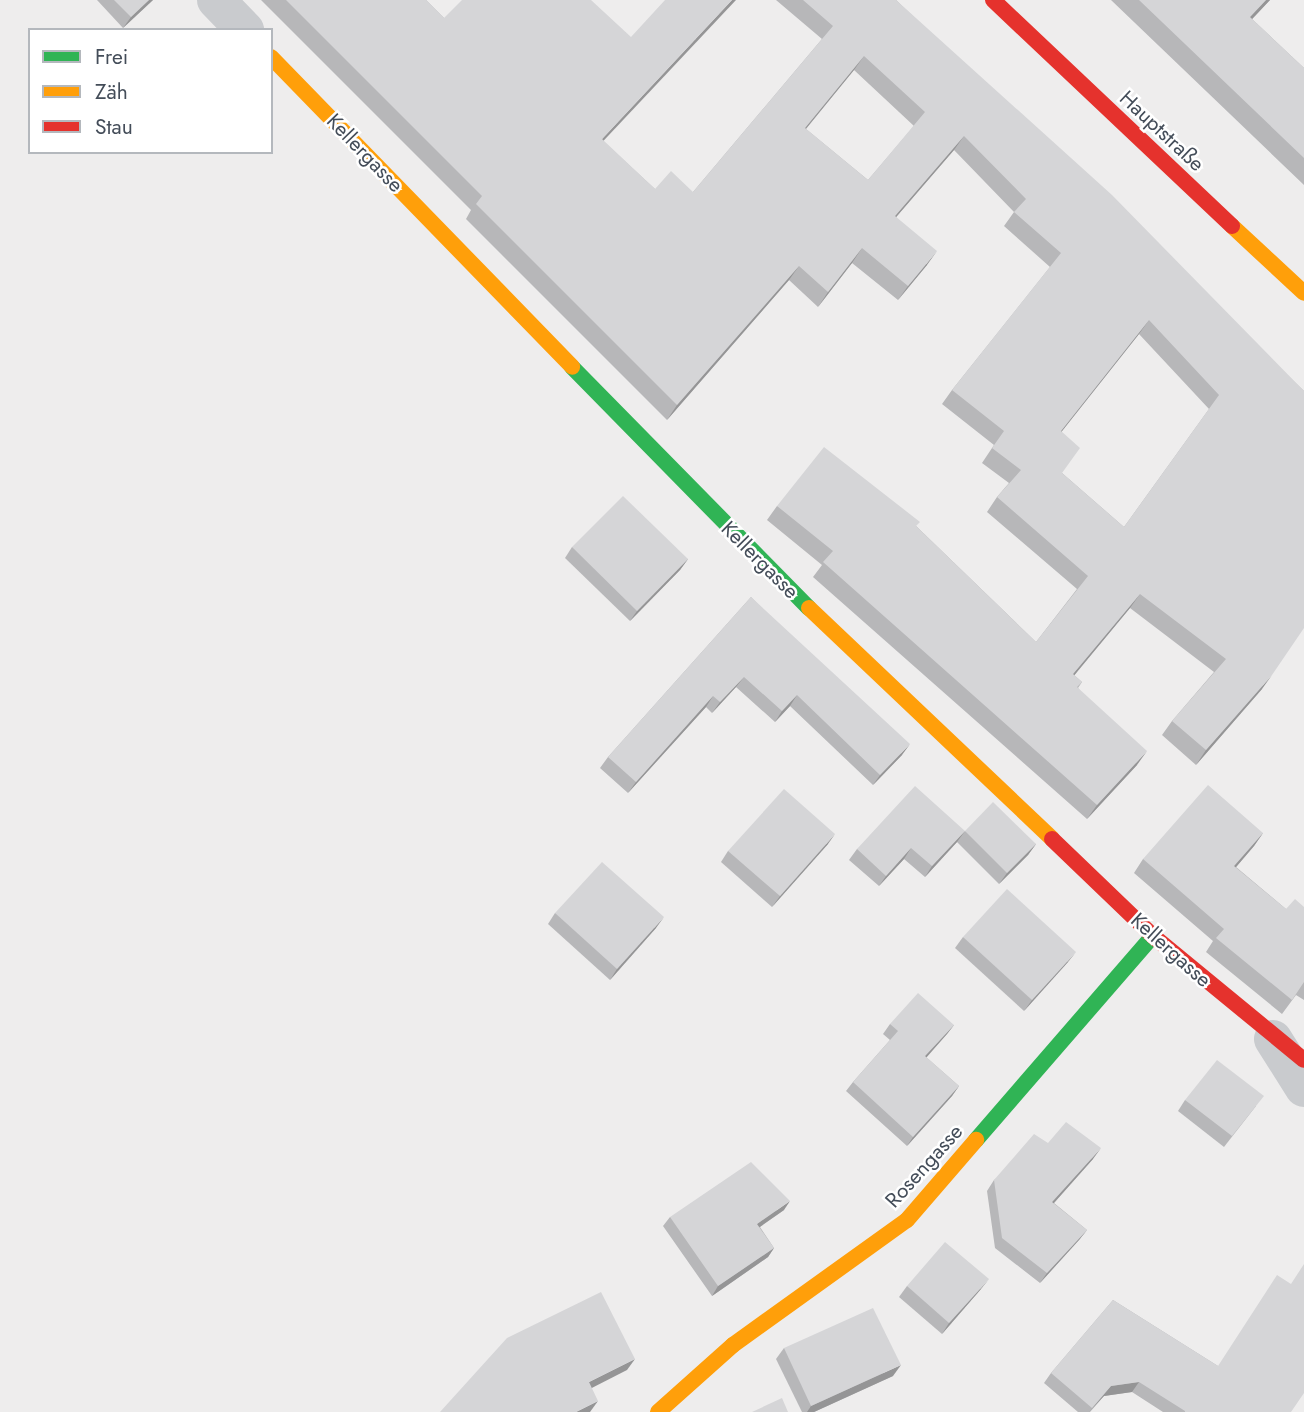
<!DOCTYPE html>
<html>
<head>
<meta charset="utf-8">
<style>
	body { margin:0 }
	#map { position:relative; width:1304px; height:1412px; overflow:hidden; background:#eeeded; font-family:Jost,sans-serif }
	div>[style] { position:absolute }
	[style*='--x'] { left:calc(var(--x)*1px); top:calc(var(--y)*1px); width:calc(var(--w)*1px); rotate:calc(var(--a)*1deg) }
	.street>* { height:38px; margin:-19px; padding:0 19px; transform-origin:19px; border-radius:19px; background:#c9cbce }
	.fast>* { height:16px; margin:-8px; padding:0 8px; transform-origin:8px; border-radius:8px; background:#30b455 }
	.slow>* { height:16px; margin:-8px; padding:0 8px; transform-origin:8px; border-radius:8px; background:#ff9f0a }
	.jam>* { height:16px; margin:-8px; padding:0 8px; transform-origin:8px; border-radius:8px; background:#e5322d }
	.wall>* { inset:0; background:#b7b7b9 }
	.shaded-wall>* { inset:0; background:#959596 }
	.building>* { inset:0; background:#d5d5d7 }
	span { translate:-50% -50%; white-space:nowrap; text-align:center; line-height:1.15; -webkit-text-stroke:5px #fff; paint-order:stroke }
	.street-label { font-size:21px; color:#444d59 }
	.legend { position:absolute; left:28px; top:28px; width:245px; height:126px; box-sizing:border-box; background:#fff; border:2px solid #b4b8bd; margin:0; padding:9px 12px; list-style:none; font-size:21px; color:#444d59 }
	.legend li { display:flex; align-items:center; gap:14px; height:35px }
	.legend b { width:35px; border:2px solid #b4b8bd }
</style>
</head>
<body>
<div id="map">
	<div class="street">
		<div style="--x:216;--y:0;--w:42;--a:46"></div>
		<div style="--x:1273;--y:1039;--w:58;--a:57.7"></div>
	</div>
	<div class="fast">
		<div style="--x:572;--y:367;--w:338;--a:45.5"></div>
		<div style="--x:976;--y:1140;--w:270;--a:-49.1"></div>
	</div>
	<div class="slow">
		<div style="--x:271;--y:57;--w:432;--a:45.8"></div>
		<div style="--x:1232;--y:226;--w:98;--a:42.9"></div>
		<div style="--x:809;--y:608;--w:335;--a:43.5"></div>
		<div style="--x:658;--y:1412;--w:101;--a:-41.8"></div>
		<div style="--x:733;--y:1345;--w:214;--a:-35.7"></div>
		<div style="--x:907;--y:1220;--w:106;--a:-49.2"></div>
	</div>
	<div class="jam">
		<div style="--x:993;--y:0;--w:329;--a:43.4"></div>
		<div style="--x:1052;--y:839;--w:140;--a:43.8"></div>
		<div style="--x:1153;--y:936;--w:195;--a:39.4"></div>
	</div>
	<div class="wall">
		<div style="clip-path:polygon(97px 0,153px 0,123px 28px)"></div>
		<div style="clip-path:polygon(evenodd,261px 0,426px 0,444px 18px,603px 141px,655px 189px,693px 192px,822px 39px,776px 0,896px 0,1304px 391px,1262px 689px,1196px 765px,1162px 735px,1172px 721px,1214px 672px,1130px 608px,1074px 675px,1082px 682px,1078px 688px,1137px 765px,1087px 819px,813px 577px,822px 565px,767px 520px,777px 506px,916px 526px,1036px 642px,1077px 589px,987px 512px,997px 497px,1009px 483px,982px 463px,994px 445px,942px 404px,952px 390px,1050px 267px,1004px 226px,1014px 212px,954px 150px,896px 217px,927px 265px,898px 300px,852px 263px,818px 307px,789px 280px,667px 420px,466px 219px,471px 210px,261px 0,854px 70px,914px 126px,868px 180px,806px 129px,854px 70px,261px 0,1139px 334px,1209px 409px,1124px 527px,1062px 473px,1062px 431px,1139px 334px)"></div>
		<div style="clip-path:polygon(1111px 0,1270px 0,1252px 19px,1304px 68px,1304px 185px)"></div>
		<div style="clip-path:polygon(572px 547px,688px 559px,680px 570px,630px 621px,565px 558px)"></div>
		<div style="clip-path:polygon(751px 597px,902px 755px,873px 785px,790px 706px,775px 722px,736px 687px,712px 713px,706px 707px,628px 793px,600px 768px,608px 757px)"></div>
		<div style="clip-path:polygon(965px 831px,1036px 844px,1028px 855px,999px 884px,957px 842px,925px 877px,904px 859px,879px 886px,849px 860px,857px 849px)"></div>
		<div style="clip-path:polygon(1263px 833px,1254px 846px,1236px 867px,1286px 909px,1304px 907px,1304px 1000px,1296px 995px,1282px 1014px,1206px 952px,1213px 941px,1134px 873px,1143px 859px)"></div>
		<div style="clip-path:polygon(828px 844px,772px 907px,721px 862px,728px 851px)"></div>
		<div style="clip-path:polygon(555px 913px,656px 928px,610px 980px,548px 924px)"></div>
		<div style="clip-path:polygon(963px 937px,1068px 962px,1024px 1011px,955px 948px)"></div>
		<div style="clip-path:polygon(890px 1024px,954px 1025px,947px 1034px,926px 1057px,959px 1086px,952px 1096px,907px 1146px,846px 1091px,853px 1082px,890px 1040px,883px 1034px)"></div>
		<div style="clip-path:polygon(1185px 1100px,1256px 1106px,1224px 1147px,1178px 1111px)"></div>
		<div style="clip-path:polygon(1048px 1143px,1093px 1159px,1054px 1203px,1087px 1230px,1079px 1240px,1040px 1283px,995px 1248px,987px 1191px,994px 1180px)"></div>
		<div style="clip-path:polygon(784px 1210px,760px 1227px,774px 1248px,768px 1257px,712px 1296px,663px 1226px,670px 1217px)"></div>
		<div style="clip-path:polygon(907px 1286px,981px 1289px,942px 1334px,899px 1297px)"></div>
		<div style="clip-path:polygon(1113px 1300px,1291px 1412px,1163px 1412px,1132px 1392px,1104px 1396px,1090px 1412px,1078px 1412px,1044px 1383px,1051px 1373px)"></div>
		<div style="clip-path:polygon(784px 1348px,893px 1376px,814px 1412px,802px 1412px,776px 1359px)"></div>
	</div>
	<div class="shaded-wall">
		<div style="clip-path:polygon(149px 0,153px 0,123px 28px,131px 17px)"></div>
		<div style="clip-path:polygon(732px 0,736px 0,592px 153px,602px 139px)"></div>
		<div style="clip-path:polygon(1266px 0,1270px 0,1239px 33px,1250px 17px)"></div>
		<div style="clip-path:polygon(864px 56px,854px 70px,795px 142px,805px 128px)"></div>
		<div style="clip-path:polygon(964px 136px,954px 150px,885px 230px,895px 216px)"></div>
		<div style="clip-path:polygon(862px 248px,852px 263px,818px 307px,828px 292px)"></div>
		<div style="clip-path:polygon(937px 251px,927px 265px,898px 300px,908px 286px)"></div>
		<div style="clip-path:polygon(799px 266px,789px 280px,667px 420px,677px 405px)"></div>
		<div style="clip-path:polygon(1149px 320px,1139px 334px,1051px 445px,1061px 431px)"></div>
		<div style="clip-path:polygon(688px 559px,680px 570px,630px 621px,637px 611px)"></div>
		<div style="clip-path:polygon(1140px 594px,1130px 608px,1063px 689px,1073px 674px)"></div>
		<div style="clip-path:polygon(1272px 675px,1262px 689px,1196px 765px,1206px 750px)"></div>
		<div style="clip-path:polygon(744px 677px,736px 687px,712px 713px,720px 702px)"></div>
		<div style="clip-path:polygon(797px 695px,790px 706px,775px 722px,782px 711px)"></div>
		<div style="clip-path:polygon(713px 696px,706px 707px,628px 793px,636px 782px)"></div>
		<div style="clip-path:polygon(910px 744px,902px 755px,873px 785px,880px 775px)"></div>
		<div style="clip-path:polygon(1147px 751px,1137px 765px,1087px 819px,1097px 805px)"></div>
		<div style="clip-path:polygon(965px 831px,957px 842px,925px 877px,932px 866px)"></div>
		<div style="clip-path:polygon(1263px 833px,1254px 846px,1225px 880px,1234px 866px)"></div>
		<div style="clip-path:polygon(835px 834px,828px 844px,772px 907px,780px 896px)"></div>
		<div style="clip-path:polygon(1036px 844px,1028px 855px,999px 884px,1007px 873px)"></div>
		<div style="clip-path:polygon(911px 848px,904px 859px,879px 886px,886px 876px)"></div>
		<div style="clip-path:polygon(664px 917px,656px 928px,610px 980px,617px 969px)"></div>
		<div style="clip-path:polygon(1076px 952px,1068px 962px,1024px 1011px,1032px 1000px)"></div>
		<div style="clip-path:polygon(954px 1025px,947px 1034px,919px 1066px,925px 1056px)"></div>
		<div style="clip-path:polygon(959px 1086px,952px 1096px,907px 1146px,913px 1137px)"></div>
		<div style="clip-path:polygon(1101px 1148px,1093px 1159px,1045px 1213px,1052px 1202px)"></div>
		<div style="clip-path:polygon(790px 1201px,784px 1210px,751px 1233px,757px 1224px)"></div>
		<div style="clip-path:polygon(1087px 1230px,1079px 1240px,1040px 1283px,1047px 1273px)"></div>
		<div style="clip-path:polygon(774px 1248px,768px 1257px,712px 1296px,718px 1286px)"></div>
		<div style="clip-path:polygon(989px 1279px,981px 1289px,942px 1334px,949px 1323px)"></div>
		<div style="clip-path:polygon(635px 1359px,627px 1370px,582px 1393px,589px 1382px)"></div>
		<div style="clip-path:polygon(901px 1365px,893px 1376px,814px 1412px,807px 1412px,811px 1406px)"></div>
		<div style="clip-path:polygon(1139px 1382px,1132px 1392px,1104px 1396px,1089px 1412px,1111px 1386px)"></div>
		<div style="clip-path:polygon(598px 1401px,590px 1412px,576px 1412px)"></div>
	</div>
	<div class="building">
		<div style="clip-path:polygon(114px 0,149px 0,131px 17px)"></div>
		<div style="clip-path:polygon(evenodd,286px 0,426px 0,444px 18px,462px 0,591px 0,631px 37px,665px 0,732px 0,602px 139px,655px 189px,671px 171px,693px 192px,833px 26px,803px 0,896px 0,1112px 195px,1304px 391px,1304px 628px,1272px 675px,1206px 750px,1172px 721px,1226px 659px,1140px 594px,1073px 674px,1082px 682px,1077px 687px,1147px 751px,1097px 805px,823px 562px,833px 551px,777px 506px,824px 447px,920px 522px,916px 526px,1036px 642px,1088px 576px,997px 497px,1021px 470px,992px 448px,1004px 431px,952px 390px,1061px 253px,1014px 212px,1026px 199px,964px 136px,895px 216px,937px 251px,908px 286px,862px 248px,828px 292px,799px 266px,677px 405px,476px 204px,482px 196px,286px 0,864px 56px,925px 112px,868px 180px,805px 128px,864px 56px,286px 0,1149px 320px,1219px 395px,1124px 527px,1062px 473px,1080px 448px,1061px 431px,1149px 320px)"></div>
		<div style="clip-path:polygon(1139px 0,1266px 0,1250px 17px,1304px 68px,1304px 158px)"></div>
		<div style="clip-path:polygon(623px 496px,688px 559px,637px 611px,572px 547px)"></div>
		<div style="clip-path:polygon(751px 597px,910px 744px,880px 775px,797px 695px,782px 711px,744px 677px,720px 702px,713px 696px,636px 782px,608px 757px)"></div>
		<div style="clip-path:polygon(1208px 785px,1263px 833px,1234px 866px,1286px 909px,1295px 899px,1304px 907px,1304px 982px,1292px 1000px,1216px 938px,1224px 929px,1143px 859px)"></div>
		<div style="clip-path:polygon(915px 786px,965px 831px,932px 866px,911px 848px,886px 876px,857px 849px)"></div>
		<div style="clip-path:polygon(784px 789px,835px 834px,780px 896px,728px 851px)"></div>
		<div style="clip-path:polygon(993px 802px,1036px 844px,1007px 873px,965px 831px)"></div>
		<div style="clip-path:polygon(602px 862px,664px 917px,617px 969px,555px 913px)"></div>
		<div style="clip-path:polygon(1007px 889px,1076px 952px,1032px 1000px,963px 937px)"></div>
		<div style="clip-path:polygon(918px 993px,954px 1025px,925px 1056px,959px 1086px,913px 1137px,853px 1082px,898px 1031px,890px 1024px)"></div>
		<div style="clip-path:polygon(1217px 1060px,1264px 1096px,1232px 1136px,1185px 1100px)"></div>
		<div style="clip-path:polygon(1066px 1122px,1101px 1148px,1052px 1202px,1087px 1230px,1047px 1273px,1002px 1238px,994px 1180px,1034px 1134px,1048px 1143px)"></div>
		<div style="clip-path:polygon(751px 1162px,790px 1201px,757px 1224px,774px 1248px,718px 1286px,670px 1217px)"></div>
		<div style="clip-path:polygon(945px 1242px,989px 1279px,949px 1323px,907px 1286px)"></div>
		<div style="clip-path:polygon(1304px 1264px,1304px 1393px,1291px 1412px,1185px 1412px,1185px 1411px,1139px 1382px,1111px 1386px,1092px 1408px,1051px 1373px,1113px 1300px,1218px 1366px,1277px 1275px,1291px 1284px)"></div>
		<div style="clip-path:polygon(601px 1292px,635px 1359px,589px 1382px,598px 1401px,576px 1412px,440px 1412px,507px 1338px)"></div>
		<div style="clip-path:polygon(873px 1308px,901px 1365px,811px 1406px,784px 1348px)"></div>
		<div style="clip-path:polygon(782px 1398px,788px 1412px,752px 1412px)"></div>
	</div>
	<div class="street-label">
		<span style="left:1162px;top:131px;rotate:43deg">Hauptstraße</span>
		<span style="left:365px;top:153px;rotate:46deg">Kellergasse</span>
		<span style="left:760px;top:560px;rotate:45deg">Kellergasse</span>
		<span style="left:1171px;top:950px;rotate:42deg">Kellergasse</span>
		<span style="left:924px;top:1166px;rotate:-48deg">Rosengasse</span>
	</div>
	<ul class="legend">
	<li><b style="height:9px;background:#30b455"></b>Frei</li>
	<li><b style="height:9px;background:#ff9f0a"></b>Zäh</li>
	<li><b style="height:9px;background:#e5322d"></b>Stau</li>
	</ul>
</div>
</body>
</html>
